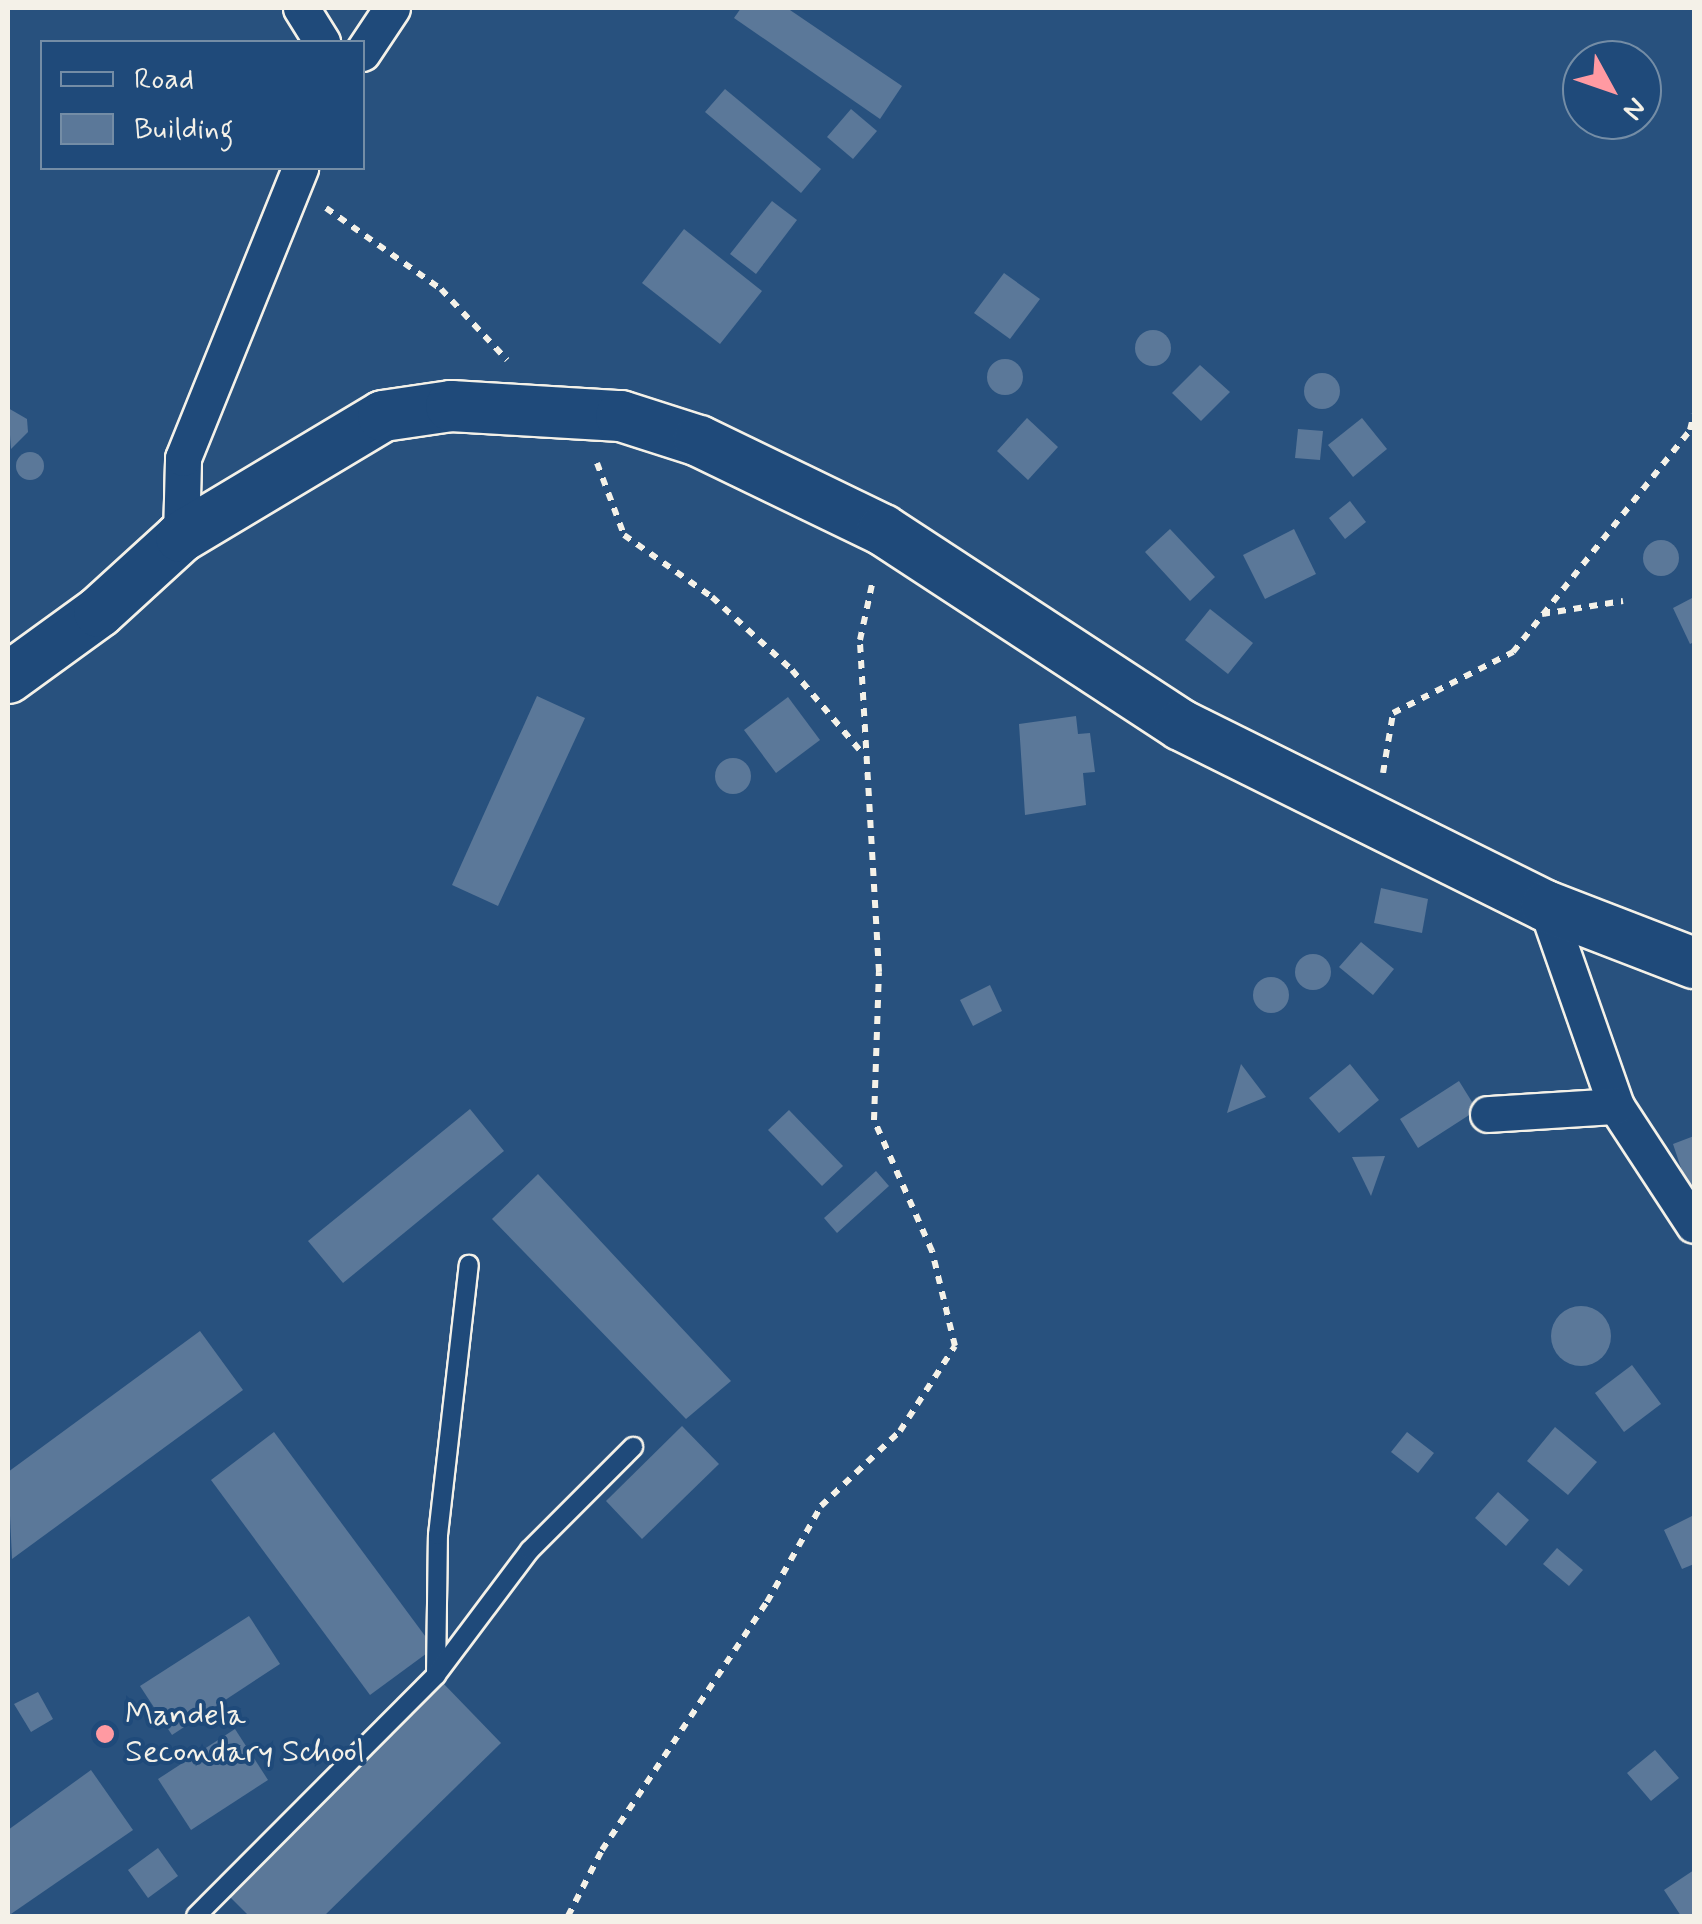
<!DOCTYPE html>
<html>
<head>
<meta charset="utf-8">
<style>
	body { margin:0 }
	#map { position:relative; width:1702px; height:1924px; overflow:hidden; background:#28517e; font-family:Mynerve,sans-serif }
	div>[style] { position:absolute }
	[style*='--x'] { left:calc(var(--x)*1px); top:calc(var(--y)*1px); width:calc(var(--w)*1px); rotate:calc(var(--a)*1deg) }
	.building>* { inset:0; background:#5b7899 }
	.round { border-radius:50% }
	.path>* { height:6px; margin-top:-3px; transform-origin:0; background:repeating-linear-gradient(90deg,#f4f1e8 0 8px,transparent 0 16px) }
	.roads { filter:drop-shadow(2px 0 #f4f1e8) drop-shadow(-2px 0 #f4f1e8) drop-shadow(0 2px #f4f1e8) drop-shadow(0 -2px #f4f1e8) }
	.lane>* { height:18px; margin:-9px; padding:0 9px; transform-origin:9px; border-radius:9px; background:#1f4a7a }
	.street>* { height:35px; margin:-17.5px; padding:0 17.5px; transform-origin:17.5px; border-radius:17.5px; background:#1f4a7a }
	.secondary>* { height:50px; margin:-25px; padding:0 25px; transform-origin:25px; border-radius:25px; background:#1f4a7a }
	.dots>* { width:28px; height:28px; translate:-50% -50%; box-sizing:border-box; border:5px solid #1f4a7a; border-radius:50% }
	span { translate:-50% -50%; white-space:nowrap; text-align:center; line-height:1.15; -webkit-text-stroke:8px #1f4a7a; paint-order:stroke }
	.poi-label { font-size:32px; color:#f4f1e8 }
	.left { translate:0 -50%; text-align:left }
	.frame { position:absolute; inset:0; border:10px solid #f4f1e8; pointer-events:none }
	.legend { position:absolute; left:40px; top:40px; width:325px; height:130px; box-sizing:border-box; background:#1f4a7a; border:2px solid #748da6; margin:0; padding:12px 18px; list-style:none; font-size:30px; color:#f4f1e8 }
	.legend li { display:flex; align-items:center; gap:20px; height:50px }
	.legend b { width:50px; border:2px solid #748da6 }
	.north { position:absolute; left:1562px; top:40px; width:100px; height:100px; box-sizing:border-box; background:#1f4a7a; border:2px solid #748da6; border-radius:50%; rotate:130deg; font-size:28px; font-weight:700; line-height:40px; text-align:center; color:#f4f1e8 }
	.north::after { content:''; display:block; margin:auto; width:35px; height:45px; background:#ff9aa2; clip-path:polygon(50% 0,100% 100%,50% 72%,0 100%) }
</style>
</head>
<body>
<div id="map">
	<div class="building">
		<div style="clip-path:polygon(741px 8px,787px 8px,902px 86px,880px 119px,734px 18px)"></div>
		<div style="clip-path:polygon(725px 89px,821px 169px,801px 193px,705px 112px)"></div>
		<div style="clip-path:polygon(851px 109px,877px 131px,853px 159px,827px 137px)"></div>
		<div style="clip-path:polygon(772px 201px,797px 220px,756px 274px,730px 254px)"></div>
		<div style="clip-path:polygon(684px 229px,762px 291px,720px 344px,642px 283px)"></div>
		<div style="clip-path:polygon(1004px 273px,1040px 299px,1010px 339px,974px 313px)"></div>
		<div class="round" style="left:1135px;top:330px;width:36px;height:36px"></div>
		<div class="round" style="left:987px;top:359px;width:36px;height:36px"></div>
		<div style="clip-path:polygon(1200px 365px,1230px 392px,1201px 421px,1172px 393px)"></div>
		<div class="round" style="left:1304px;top:373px;width:36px;height:36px"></div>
		<div style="clip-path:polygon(8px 408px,27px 419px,28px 432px,11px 449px)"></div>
		<div style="clip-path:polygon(1027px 418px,1058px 447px,1028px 480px,997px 451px)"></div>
		<div style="clip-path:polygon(1362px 418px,1387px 449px,1353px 477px,1328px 445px)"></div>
		<div style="clip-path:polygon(1298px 429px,1323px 431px,1320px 460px,1295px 458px)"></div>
		<div class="round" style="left:16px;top:452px;width:28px;height:28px"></div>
		<div style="clip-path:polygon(1350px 501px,1366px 522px,1345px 539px,1329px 518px)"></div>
		<div style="clip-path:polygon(1170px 529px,1215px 577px,1190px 601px,1145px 552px)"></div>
		<div style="clip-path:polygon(1294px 529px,1316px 574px,1265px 599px,1243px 555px)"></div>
		<div class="round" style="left:1643px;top:540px;width:36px;height:36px"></div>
		<div style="clip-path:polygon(1694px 597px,1694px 642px,1690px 644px,1673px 608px)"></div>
		<div style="clip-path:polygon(1210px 609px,1253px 643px,1228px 674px,1185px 640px)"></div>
		<div style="clip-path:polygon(537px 696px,585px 718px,498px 906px,452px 885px)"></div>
		<div style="clip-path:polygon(788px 697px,820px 740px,776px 773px,744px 730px)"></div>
		<div style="clip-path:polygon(1076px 716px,1078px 734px,1090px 733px,1095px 772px,1083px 773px,1086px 805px,1025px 815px,1019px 724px)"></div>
		<div class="round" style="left:715px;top:758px;width:36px;height:36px"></div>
		<div style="clip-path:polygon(1381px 888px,1428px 899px,1422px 933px,1374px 923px)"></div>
		<div style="clip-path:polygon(1361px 942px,1394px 969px,1373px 995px,1339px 967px)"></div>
		<div class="round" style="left:1295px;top:954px;width:36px;height:36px"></div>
		<div class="round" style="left:1253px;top:977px;width:36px;height:36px"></div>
		<div style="clip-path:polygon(990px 985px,1002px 1011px,973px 1026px,960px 1000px)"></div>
		<div style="clip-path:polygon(1241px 1064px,1266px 1097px,1227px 1113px)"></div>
		<div style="clip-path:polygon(1350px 1064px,1379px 1100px,1339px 1133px,1309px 1098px)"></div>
		<div style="clip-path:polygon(1459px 1081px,1477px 1110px,1418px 1148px,1400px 1119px)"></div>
		<div style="clip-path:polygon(470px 1109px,504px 1151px,343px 1283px,308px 1241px)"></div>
		<div style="clip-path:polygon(789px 1110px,843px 1166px,822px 1186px,768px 1130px)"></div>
		<div style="clip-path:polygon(1694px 1136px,1694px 1207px,1673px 1144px)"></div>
		<div style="clip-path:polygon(1385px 1156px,1371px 1196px,1352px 1157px)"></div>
		<div style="clip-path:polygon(876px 1171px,889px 1186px,837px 1233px,824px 1218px)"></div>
		<div style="clip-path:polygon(538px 1174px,731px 1381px,686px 1419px,492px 1219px)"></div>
		<div class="round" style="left:1551px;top:1306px;width:60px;height:60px"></div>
		<div style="clip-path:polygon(200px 1331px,243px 1390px,12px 1559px,8px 1472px)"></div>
		<div style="clip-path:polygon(1632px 1365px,1661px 1404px,1624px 1432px,1595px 1393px)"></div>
		<div style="clip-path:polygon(682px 1426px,719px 1464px,642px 1539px,606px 1501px)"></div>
		<div style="clip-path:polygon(1555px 1427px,1597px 1462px,1568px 1495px,1527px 1461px)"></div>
		<div style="clip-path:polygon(274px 1432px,434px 1648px,370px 1695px,211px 1480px)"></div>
		<div style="clip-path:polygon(1407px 1432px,1434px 1453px,1418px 1473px,1391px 1452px)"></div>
		<div style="clip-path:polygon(1498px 1492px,1529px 1520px,1506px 1546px,1475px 1518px)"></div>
		<div style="clip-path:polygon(1694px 1515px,1694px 1564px,1682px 1569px,1664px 1530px)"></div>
		<div style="clip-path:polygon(1557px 1548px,1583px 1570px,1569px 1586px,1543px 1564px)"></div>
		<div style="clip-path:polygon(249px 1616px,280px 1664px,172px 1735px,140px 1686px)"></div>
		<div style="clip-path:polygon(441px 1681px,501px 1743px,324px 1916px,249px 1916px,225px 1892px)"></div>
		<div style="clip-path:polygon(38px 1692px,53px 1719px,31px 1732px,14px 1704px)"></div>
		<div style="clip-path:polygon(235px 1729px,268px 1780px,191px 1830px,158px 1779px)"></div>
		<div style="clip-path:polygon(1655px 1750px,1679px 1778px,1651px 1801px,1627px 1773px)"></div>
		<div style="clip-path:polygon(91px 1770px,133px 1830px,8px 1916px,8px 1830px)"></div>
		<div style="clip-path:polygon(158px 1848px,178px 1876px,148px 1898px,128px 1870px)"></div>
		<div style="clip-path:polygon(1694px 1870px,1694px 1916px,1681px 1916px,1664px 1890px)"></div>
	</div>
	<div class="path">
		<div style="--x:326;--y:208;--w:141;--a:35.2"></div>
		<div style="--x:441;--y:289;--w:97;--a:47.1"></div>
		<div style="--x:597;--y:463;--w:77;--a:69.4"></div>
		<div style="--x:624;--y:535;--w:108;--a:35.2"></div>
		<div style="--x:712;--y:597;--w:108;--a:42.4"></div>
		<div style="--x:792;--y:670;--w:110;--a:49.8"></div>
		<div style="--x:1542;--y:614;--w:82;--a:-9.1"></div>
		<div style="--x:1383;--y:773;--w:61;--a:-80.5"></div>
		<div style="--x:1393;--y:713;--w:135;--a:-26.9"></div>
		<div style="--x:1513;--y:652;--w:284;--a:-51.4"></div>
		<div style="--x:1690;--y:430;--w:16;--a:-76"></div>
		<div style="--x:568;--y:1916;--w:74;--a:-62.7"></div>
		<div style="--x:602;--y:1850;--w:298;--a:-56.4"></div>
		<div style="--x:767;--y:1602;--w:110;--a:-60.6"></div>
		<div style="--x:821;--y:1506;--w:109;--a:-43.5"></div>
		<div style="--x:900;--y:1431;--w:101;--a:-57.1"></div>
		<div style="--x:955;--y:1346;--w:98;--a:-103.6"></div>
		<div style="--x:932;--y:1251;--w:143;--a:-113.9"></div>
		<div style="--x:874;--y:1120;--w:148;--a:-88.1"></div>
		<div style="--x:879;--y:972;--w:333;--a:-93.3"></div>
		<div style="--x:860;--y:640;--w:61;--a:-77.8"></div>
	</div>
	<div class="roads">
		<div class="lane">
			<div style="--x:436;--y:1675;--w:140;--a:-89.2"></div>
			<div style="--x:438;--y:1535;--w:272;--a:-83.5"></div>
			<div style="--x:196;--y:1916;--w:340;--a:-45.1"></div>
			<div style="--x:436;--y:1675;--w:156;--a:-53.1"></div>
			<div style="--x:530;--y:1550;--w:146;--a:-45"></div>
		</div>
		<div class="street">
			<div style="--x:301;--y:8;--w:40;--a:58"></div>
			<div style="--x:362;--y:53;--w:54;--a:-56.3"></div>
			<div style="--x:181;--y:537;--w:79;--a:-88.5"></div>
			<div style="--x:183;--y:458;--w:313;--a:-68"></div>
			<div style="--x:1546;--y:906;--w:212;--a:70.7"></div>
			<div style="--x:1616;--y:1106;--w:142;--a:56.8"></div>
			<div style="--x:1488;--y:1114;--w:128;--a:-3.6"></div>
		</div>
		<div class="secondary">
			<div style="--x:8;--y:678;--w:112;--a:-36"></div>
			<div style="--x:99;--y:612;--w:111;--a:-42.4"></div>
			<div style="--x:181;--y:537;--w:235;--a:-30.9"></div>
			<div style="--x:383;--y:416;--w:69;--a:-8.4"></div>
			<div style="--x:451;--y:406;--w:170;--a:3.4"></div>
			<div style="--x:621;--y:416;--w:82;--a:17.8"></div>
			<div style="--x:699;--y:441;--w:204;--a:25.8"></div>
			<div style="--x:883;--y:530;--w:356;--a:33.2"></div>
			<div style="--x:1181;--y:725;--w:407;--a:26.4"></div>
			<div style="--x:1546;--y:906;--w:159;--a:21.1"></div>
		</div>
	</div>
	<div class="dots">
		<div style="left:105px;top:1734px;background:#ff9aa2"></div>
	</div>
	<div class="poi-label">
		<span class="left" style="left:125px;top:1734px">Mandela<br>Secondary School</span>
	</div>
	<div class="frame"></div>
	<ul class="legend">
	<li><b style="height:12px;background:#1f4a7a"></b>Road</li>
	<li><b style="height:28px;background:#5b7899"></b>Building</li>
	</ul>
	<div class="north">N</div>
</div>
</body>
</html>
